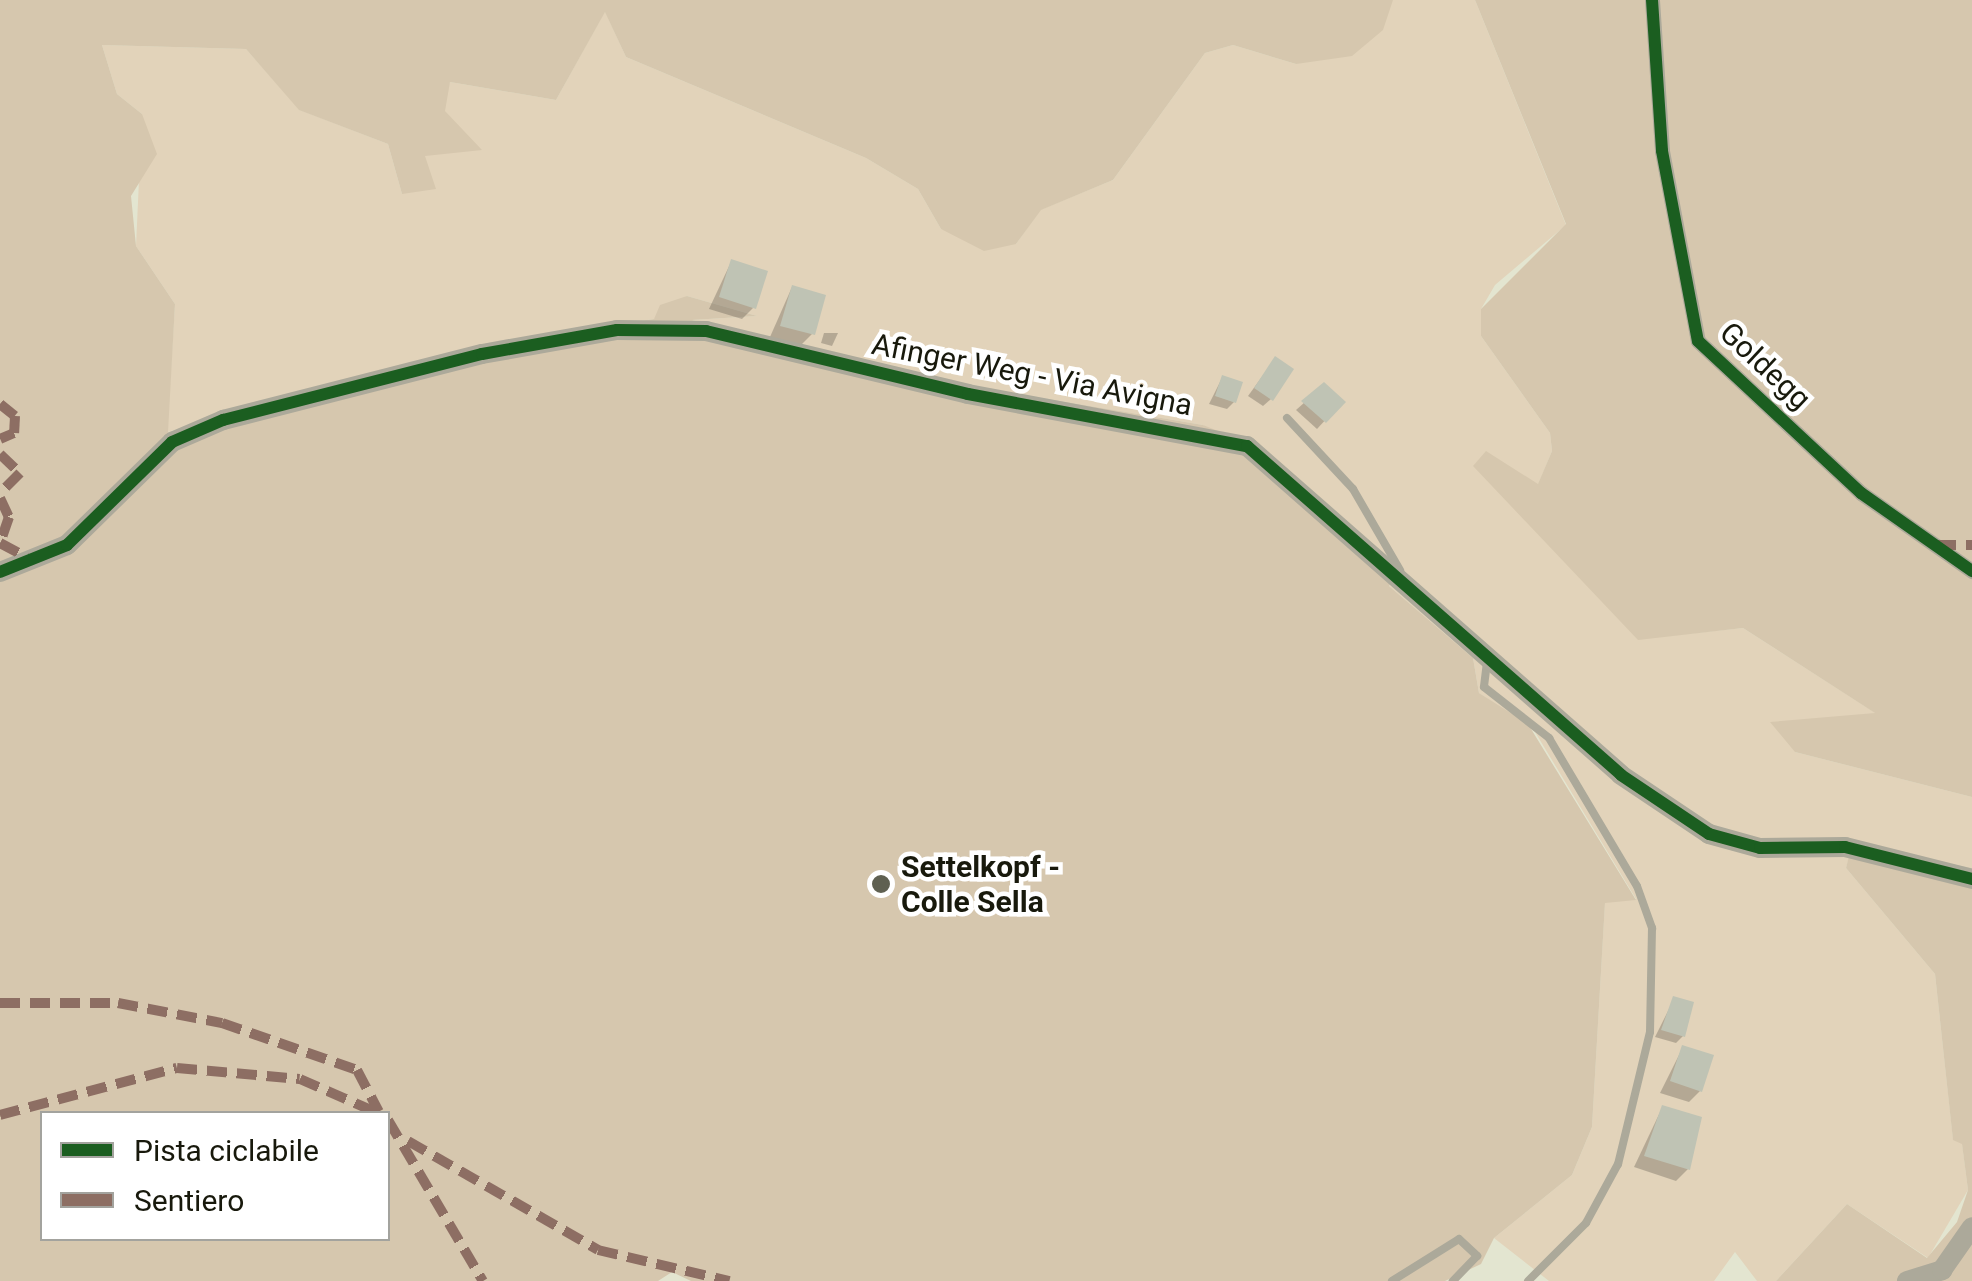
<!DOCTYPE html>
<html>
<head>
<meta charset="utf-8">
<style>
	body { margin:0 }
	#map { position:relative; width:1972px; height:1281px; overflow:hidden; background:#e3e5d0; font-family:Roboto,sans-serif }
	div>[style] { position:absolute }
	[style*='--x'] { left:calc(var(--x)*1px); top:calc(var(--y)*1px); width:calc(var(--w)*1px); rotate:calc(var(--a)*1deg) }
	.green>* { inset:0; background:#e2d3ba }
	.forest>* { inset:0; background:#d6c7ae }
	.shadow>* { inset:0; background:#0003 }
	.building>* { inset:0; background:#bfc3b4 }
	.service>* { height:8px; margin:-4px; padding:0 4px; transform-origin:4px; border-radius:4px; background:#aca99a }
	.minor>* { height:15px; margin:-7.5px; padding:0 7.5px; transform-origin:7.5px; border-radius:7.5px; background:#aca99a }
	.tertiary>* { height:20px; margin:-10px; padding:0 10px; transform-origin:10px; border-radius:10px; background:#aca99a }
	.quiet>* { height:10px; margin-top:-5px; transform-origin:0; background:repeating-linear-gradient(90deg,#8d6e63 0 20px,transparent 0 30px) }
	.cycleway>* { height:12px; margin:-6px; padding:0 6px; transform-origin:6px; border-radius:6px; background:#1b5e20 }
	.dots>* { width:28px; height:28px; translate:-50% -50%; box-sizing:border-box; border:5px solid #fff; border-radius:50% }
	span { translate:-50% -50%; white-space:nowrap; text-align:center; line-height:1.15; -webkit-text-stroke:9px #fff; paint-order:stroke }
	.street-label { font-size:30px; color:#18190c }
	.poi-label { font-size:30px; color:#18190c; font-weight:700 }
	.left { translate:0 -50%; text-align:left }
	.legend { position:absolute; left:40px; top:1111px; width:350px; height:130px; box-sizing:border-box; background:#fff; border:2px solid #a3a39e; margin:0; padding:12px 18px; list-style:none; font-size:30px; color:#18190c }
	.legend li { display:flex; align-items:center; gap:20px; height:50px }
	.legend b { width:50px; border:2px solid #a3a39e }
</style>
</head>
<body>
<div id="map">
	<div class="green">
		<div style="clip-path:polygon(1393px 0,1475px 0,1566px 225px,1495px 285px,1481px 309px,1481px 336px,1550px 433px,1552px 451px,1538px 485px,1486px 452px,1474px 466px,1638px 639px,1743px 628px,1877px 714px,1795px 752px,1972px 797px,1972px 868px,1853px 844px,1846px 868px,1935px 974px,1953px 1139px,1962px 1143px,1968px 1190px,1928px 1258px,1847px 1204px,1776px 1281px,1757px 1281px,1735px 1252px,1714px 1281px,1549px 1281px,1494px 1238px,1572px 1175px,1592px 1127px,1605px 902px,1636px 899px,1535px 732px,1479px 693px,1473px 658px,1389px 586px,1397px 575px,1203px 425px,989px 389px,692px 320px,757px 316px,687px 296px,654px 319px,550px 334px,167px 432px,175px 304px,136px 246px,142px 114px,117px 94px,102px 45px,246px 49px,300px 110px,388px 144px,402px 194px,450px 82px,556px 100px,605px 11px,626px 57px,866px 158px,918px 189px,941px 229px,1016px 244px,1040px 210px,1113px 180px,1205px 53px,1233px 45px,1296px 64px)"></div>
	</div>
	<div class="forest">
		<div style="clip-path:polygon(evenodd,0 0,1393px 0,1383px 30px,1352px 56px,1296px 64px,1233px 45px,1205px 53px,1113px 180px,1041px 210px,1016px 244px,984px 251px,941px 229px,918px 189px,866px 158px,626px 57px,605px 12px,556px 100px,450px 82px,445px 111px,482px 150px,425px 156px,436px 189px,402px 194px,388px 144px,299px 110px,246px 49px,102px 45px,117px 94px,142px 114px,157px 154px,131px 196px,136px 246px,175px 304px,168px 432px,550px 334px,654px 319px,660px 305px,687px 296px,757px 316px,692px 320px,989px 389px,1203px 425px,1256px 446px,1398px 574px,1389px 586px,1473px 658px,1479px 693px,1528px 724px,1636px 900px,1605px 903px,1592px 1127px,1572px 1175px,1494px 1238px,1481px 1264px,1445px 1281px,691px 1281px,672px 1272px,658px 1281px,0 1281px,0 0,42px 1114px,388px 1114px,388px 1238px,42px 1238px,42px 1114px)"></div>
		<div style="clip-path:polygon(1475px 0,1972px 0,1972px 797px,1795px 752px,1770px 722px,1875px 713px,1743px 628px,1638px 640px,1473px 466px,1486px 451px,1538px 484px,1552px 451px,1550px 433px,1481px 336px,1481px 309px,1566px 224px)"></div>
		<div style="clip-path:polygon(1852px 844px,1972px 868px,1972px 1281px,1776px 1281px,1847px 1204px,1927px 1258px,1957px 1222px,1968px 1190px,1962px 1144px,1953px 1140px,1935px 974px,1846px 868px)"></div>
	</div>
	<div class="shadow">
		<div style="clip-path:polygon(731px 262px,753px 308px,742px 319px,709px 309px)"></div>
		<div style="clip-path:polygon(792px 287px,813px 333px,801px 345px,770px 337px)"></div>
		<div style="clip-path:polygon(824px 333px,838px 333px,832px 346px,821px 343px)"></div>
		<div style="clip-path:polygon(1275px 359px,1271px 399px,1263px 406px,1248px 396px)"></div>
		<div style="clip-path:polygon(1222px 378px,1234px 402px,1227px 409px,1209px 404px)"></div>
		<div style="clip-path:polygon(1324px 385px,1342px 402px,1317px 429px,1296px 410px)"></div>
		<div style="clip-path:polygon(1674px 999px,1683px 1036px,1676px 1043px,1655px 1037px)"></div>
		<div style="clip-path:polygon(1683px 1047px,1700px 1091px,1689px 1102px,1660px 1093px)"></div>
		<div style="clip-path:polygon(1662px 1108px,1688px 1169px,1676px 1181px,1634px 1167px)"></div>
	</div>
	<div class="building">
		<div style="clip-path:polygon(731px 259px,768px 271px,756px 309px,719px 297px)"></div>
		<div style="clip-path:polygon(792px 285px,826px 295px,815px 335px,780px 326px)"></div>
		<div style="clip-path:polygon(1275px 356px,1294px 369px,1273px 401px,1254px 388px)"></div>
		<div style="clip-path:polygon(1222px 375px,1243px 382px,1236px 403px,1215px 396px)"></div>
		<div style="clip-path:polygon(1324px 382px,1346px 402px,1326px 423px,1301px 401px)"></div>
		<div style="clip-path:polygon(1673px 996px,1694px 1002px,1685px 1037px,1661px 1030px)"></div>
		<div style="clip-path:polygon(1682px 1045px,1714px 1055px,1702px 1092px,1670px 1081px)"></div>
		<div style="clip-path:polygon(1662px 1105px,1702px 1117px,1690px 1170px,1644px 1156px)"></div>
	</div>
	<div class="service">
		<div style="--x:1287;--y:418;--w:97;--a:47.1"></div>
		<div style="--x:1353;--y:489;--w:94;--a:59.9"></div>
		<div style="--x:1487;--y:662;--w:25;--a:97"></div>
		<div style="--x:1484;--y:687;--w:83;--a:38.1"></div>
		<div style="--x:1549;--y:738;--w:172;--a:59.3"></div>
		<div style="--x:1637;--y:886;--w:45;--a:70.3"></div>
		<div style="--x:1652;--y:928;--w:104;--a:91.1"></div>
		<div style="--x:1650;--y:1032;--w:136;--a:103.6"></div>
		<div style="--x:1618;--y:1164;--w:67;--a:118.5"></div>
		<div style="--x:1586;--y:1223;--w:82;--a:135"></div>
		<div style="--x:1392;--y:1281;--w:79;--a:-32.1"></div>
		<div style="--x:1459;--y:1239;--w:25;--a:43"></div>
		<div style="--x:1477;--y:1256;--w:35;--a:134"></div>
	</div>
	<div class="minor">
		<div style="--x:1652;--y:0;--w:151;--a:86.2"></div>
		<div style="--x:1662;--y:151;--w:193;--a:79.3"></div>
		<div style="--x:1698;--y:341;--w:223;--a:43"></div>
		<div style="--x:1861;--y:493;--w:136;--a:35.1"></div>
	</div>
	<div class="tertiary">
		<div style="--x:0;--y:572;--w:72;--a:-21.9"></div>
		<div style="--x:67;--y:545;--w:147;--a:-44.4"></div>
		<div style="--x:172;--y:442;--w:56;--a:-23.3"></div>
		<div style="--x:223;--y:420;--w:267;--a:-14.3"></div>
		<div style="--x:482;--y:354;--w:137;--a:-10.1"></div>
		<div style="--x:617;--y:330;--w:89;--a:0.6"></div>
		<div style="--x:706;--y:331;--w:269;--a:13.5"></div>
		<div style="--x:968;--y:394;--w:284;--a:10.6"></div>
		<div style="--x:1247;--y:446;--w:498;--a:41.3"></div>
		<div style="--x:1621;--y:775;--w:106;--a:33.8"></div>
		<div style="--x:1709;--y:834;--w:53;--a:15.4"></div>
		<div style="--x:1760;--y:848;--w:85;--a:-0.7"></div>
		<div style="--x:1845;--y:847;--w:131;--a:14.1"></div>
		<div style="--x:1907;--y:1281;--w:37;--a:-17"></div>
		<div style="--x:1942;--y:1270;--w:52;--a:-55.1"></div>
	</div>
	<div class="quiet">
		<div style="--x:0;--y:404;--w:19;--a:39"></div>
		<div style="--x:15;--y:416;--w:17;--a:93"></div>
		<div style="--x:14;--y:433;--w:15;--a:157"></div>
		<div style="--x:0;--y:454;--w:28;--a:44"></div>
		<div style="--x:20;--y:473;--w:28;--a:135"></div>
		<div style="--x:0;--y:498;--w:21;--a:65"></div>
		<div style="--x:9;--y:517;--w:28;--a:109"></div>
		<div style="--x:0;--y:543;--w:30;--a:28"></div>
		<div style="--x:1936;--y:545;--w:36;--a:0"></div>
		<div style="--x:0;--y:1003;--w:118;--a:0"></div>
		<div style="--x:118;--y:1003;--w:106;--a:10.9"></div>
		<div style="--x:222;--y:1023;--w:143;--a:19.2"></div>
		<div style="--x:357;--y:1070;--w:47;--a:62.4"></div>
		<div style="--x:0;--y:1115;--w:183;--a:-14.9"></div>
		<div style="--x:177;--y:1068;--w:123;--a:5.1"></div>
		<div style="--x:300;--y:1079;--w:87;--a:23.6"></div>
		<div style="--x:388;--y:1120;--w:187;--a:59.5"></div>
		<div style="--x:408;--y:1141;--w:219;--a:29.8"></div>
		<div style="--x:598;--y:1250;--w:135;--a:13.3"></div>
	</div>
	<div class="cycleway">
		<div style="--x:1652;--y:0;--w:151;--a:86.2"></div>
		<div style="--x:1662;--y:151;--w:193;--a:79.3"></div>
		<div style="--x:1698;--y:341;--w:223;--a:43"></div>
		<div style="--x:1861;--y:493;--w:136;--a:35.1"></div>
		<div style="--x:0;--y:572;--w:72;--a:-21.9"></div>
		<div style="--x:67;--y:545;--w:147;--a:-44.4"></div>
		<div style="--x:172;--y:442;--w:56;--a:-23.3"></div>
		<div style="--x:223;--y:420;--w:267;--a:-14.3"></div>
		<div style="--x:482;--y:354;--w:137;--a:-10.1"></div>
		<div style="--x:617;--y:330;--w:89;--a:0.6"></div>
		<div style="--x:706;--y:331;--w:269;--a:13.5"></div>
		<div style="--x:968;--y:394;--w:284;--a:10.6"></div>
		<div style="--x:1247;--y:446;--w:498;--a:41.3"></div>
		<div style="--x:1621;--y:775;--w:106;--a:33.8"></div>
		<div style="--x:1709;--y:834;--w:53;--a:15.4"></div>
		<div style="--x:1760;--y:848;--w:85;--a:-0.7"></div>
		<div style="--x:1845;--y:847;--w:131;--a:14.1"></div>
	</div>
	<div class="dots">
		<div style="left:881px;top:884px;background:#5f6051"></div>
	</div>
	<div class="street-label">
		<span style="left:1765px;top:366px;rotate:43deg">Goldegg</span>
		<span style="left:1032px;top:375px;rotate:11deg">Afinger Weg - Via Avigna</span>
	</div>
	<div class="poi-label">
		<span class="left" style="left:901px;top:884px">Settelkopf -<br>Colle Sella</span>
	</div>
	<ul class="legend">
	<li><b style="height:12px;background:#1b5e20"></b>Pista ciclabile</li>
	<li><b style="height:12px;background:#8d6e63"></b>Sentiero</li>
	</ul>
</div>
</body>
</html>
